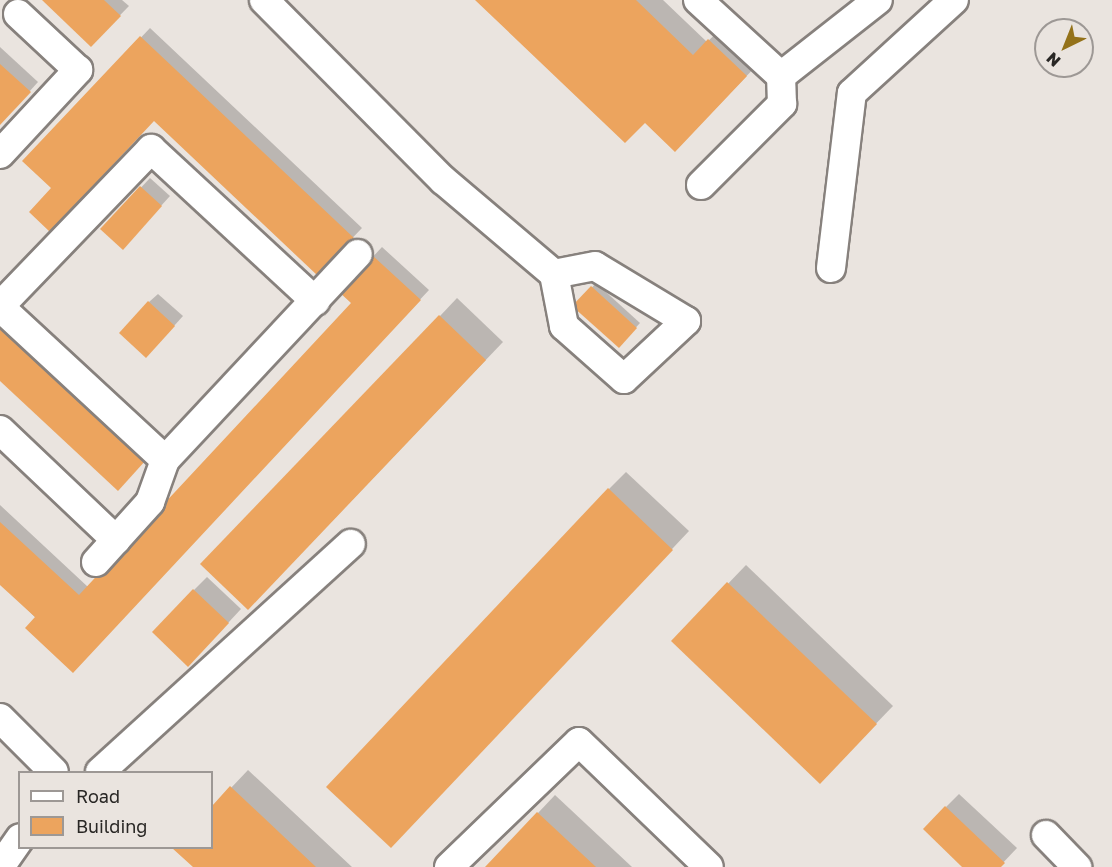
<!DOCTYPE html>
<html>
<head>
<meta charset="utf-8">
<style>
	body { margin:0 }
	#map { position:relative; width:1112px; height:867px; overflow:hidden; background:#eae4df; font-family:"Golos Text",sans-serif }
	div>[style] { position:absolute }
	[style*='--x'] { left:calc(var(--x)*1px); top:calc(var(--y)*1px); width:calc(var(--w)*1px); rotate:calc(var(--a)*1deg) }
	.shadow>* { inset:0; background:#0003 }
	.building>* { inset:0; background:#eca45e }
	.roads { filter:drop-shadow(2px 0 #87817d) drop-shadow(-2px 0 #87817d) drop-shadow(0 2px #87817d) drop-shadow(0 -2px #87817d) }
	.minor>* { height:28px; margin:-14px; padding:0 14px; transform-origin:14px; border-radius:14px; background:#fff }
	span { translate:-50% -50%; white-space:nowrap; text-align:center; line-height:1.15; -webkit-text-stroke:4.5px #eae4df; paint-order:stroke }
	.legend { position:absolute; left:18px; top:771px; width:195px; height:78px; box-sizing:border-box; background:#eae4df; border:2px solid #9d9895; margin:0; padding:8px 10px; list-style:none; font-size:18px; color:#292725 }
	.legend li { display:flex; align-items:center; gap:12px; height:30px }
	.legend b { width:30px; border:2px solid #9d9895 }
	.north { position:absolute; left:1034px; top:18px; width:60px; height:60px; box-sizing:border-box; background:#eae4df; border:2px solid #9d9895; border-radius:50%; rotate:223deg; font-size:16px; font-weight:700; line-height:24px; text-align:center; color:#292725 }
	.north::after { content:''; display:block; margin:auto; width:21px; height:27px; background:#94721a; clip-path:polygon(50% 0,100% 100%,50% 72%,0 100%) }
</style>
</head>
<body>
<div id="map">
	<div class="shadow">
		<div style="clip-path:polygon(44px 0,122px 0,129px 6px,91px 45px)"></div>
		<div style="clip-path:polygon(477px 0,663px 0,707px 42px,723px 27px,760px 62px,688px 137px,645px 121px)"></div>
		<div style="clip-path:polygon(150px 28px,362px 228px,318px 274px,154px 119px,53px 188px,24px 161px)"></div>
		<div style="clip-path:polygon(0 47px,38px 82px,0 124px)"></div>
		<div style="clip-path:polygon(150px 178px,170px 196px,131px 239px,102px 229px)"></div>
		<div style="clip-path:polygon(382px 247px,429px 290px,81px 662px,0 583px,0 505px,88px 587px,353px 303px,341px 291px)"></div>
		<div style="clip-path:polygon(596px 283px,640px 323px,619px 346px,575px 306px)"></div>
		<div style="clip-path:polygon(158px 294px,183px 316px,155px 347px,149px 302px)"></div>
		<div style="clip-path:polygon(457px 298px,503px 342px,265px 591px,440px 316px)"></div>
		<div style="clip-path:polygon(626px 472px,689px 531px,408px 829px,609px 489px)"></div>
		<div style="clip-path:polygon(746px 565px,893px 706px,837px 764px,673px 641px)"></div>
		<div style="clip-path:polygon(207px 577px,241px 609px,202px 651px,194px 590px)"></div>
		<div style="clip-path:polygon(248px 770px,352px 867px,195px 867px,175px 848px,212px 848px,212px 808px)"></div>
		<div style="clip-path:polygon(959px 794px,1017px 848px,999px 867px,965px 867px,946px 807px)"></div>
		<div style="clip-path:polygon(555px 795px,632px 867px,487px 867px)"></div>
	</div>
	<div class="building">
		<div style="clip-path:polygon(42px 0,104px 0,121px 16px,91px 47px)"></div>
		<div style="clip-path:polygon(475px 0,636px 0,693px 55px,708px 39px,747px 76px,675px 152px,645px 123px,625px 143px)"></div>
		<div style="clip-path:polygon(140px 36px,354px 238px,318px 276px,154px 121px,50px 232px,29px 212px,51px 188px,22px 161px)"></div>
		<div style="clip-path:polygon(0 64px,31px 92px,0 125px)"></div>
		<div style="clip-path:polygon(140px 186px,162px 206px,123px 250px,100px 229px)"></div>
		<div style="clip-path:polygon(372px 255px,421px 300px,73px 673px,25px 628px,35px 617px,0 585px,0 522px,79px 595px,351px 303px,338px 291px)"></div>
		<div style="clip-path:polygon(591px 286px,637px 328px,619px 348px,572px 306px)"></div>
		<div style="clip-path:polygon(148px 301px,175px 326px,146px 358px,119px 333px)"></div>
		<div style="clip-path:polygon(439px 315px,486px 360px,248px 610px,200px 564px)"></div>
		<div style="clip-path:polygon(0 324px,146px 460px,118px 491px,0 381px)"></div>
		<div style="clip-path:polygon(608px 488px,673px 550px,391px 848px,326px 787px)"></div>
		<div style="clip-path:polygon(727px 582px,877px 724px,820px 784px,671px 641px)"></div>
		<div style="clip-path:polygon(193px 589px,229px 623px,188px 667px,152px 632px)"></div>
		<div style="clip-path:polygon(230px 786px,316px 867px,193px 867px,172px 848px,212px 848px,212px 806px)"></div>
		<div style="clip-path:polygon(945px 806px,1005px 863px,1001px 867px,962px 867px,923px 829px)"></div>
		<div style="clip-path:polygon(537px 812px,596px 867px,485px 867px)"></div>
	</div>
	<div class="roads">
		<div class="minor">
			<div style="--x:264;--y:0;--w:254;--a:45.2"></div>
			<div style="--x:443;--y:180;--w:145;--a:40.3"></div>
			<div style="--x:554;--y:274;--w:53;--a:79.1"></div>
			<div style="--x:564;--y:326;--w:80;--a:41.5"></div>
			<div style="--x:624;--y:379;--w:85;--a:-43.1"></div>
			<div style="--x:686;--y:321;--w:106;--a:-148.9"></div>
			<div style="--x:595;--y:266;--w:42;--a:169"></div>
			<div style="--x:698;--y:0;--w:113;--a:42.5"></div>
			<div style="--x:781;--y:76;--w:123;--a:-38.1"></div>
			<div style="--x:0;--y:154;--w:115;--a:-47.1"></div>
			<div style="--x:78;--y:70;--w:82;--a:-137"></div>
			<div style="--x:701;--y:185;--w:115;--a:-45"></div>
			<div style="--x:782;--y:104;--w:28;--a:-92"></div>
			<div style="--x:831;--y:268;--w:176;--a:-83.2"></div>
			<div style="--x:852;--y:93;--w:138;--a:-42.4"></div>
			<div style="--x:0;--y:306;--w:218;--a:-46.1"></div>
			<div style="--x:151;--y:149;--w:224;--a:42.8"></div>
			<div style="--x:0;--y:307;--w:225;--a:42.8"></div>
			<div style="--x:0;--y:430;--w:160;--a:43.5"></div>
			<div style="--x:96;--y:562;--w:81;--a:-48"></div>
			<div style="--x:150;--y:502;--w:45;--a:-70.3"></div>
			<div style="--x:165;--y:460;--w:282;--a:-46.9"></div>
			<div style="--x:0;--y:718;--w:76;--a:45"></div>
			<div style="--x:100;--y:772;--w:339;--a:-42.3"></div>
			<div style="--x:1046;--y:835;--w:45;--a:45.9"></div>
			<div style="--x:0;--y:867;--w:35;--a:-55"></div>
			<div style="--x:449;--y:867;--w:180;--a:-43.9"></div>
			<div style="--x:579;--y:742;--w:180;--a:43.9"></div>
		</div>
	</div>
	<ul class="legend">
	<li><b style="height:8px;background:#fff"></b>Road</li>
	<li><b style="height:16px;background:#eca45e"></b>Building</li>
	</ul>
	<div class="north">N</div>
</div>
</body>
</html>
